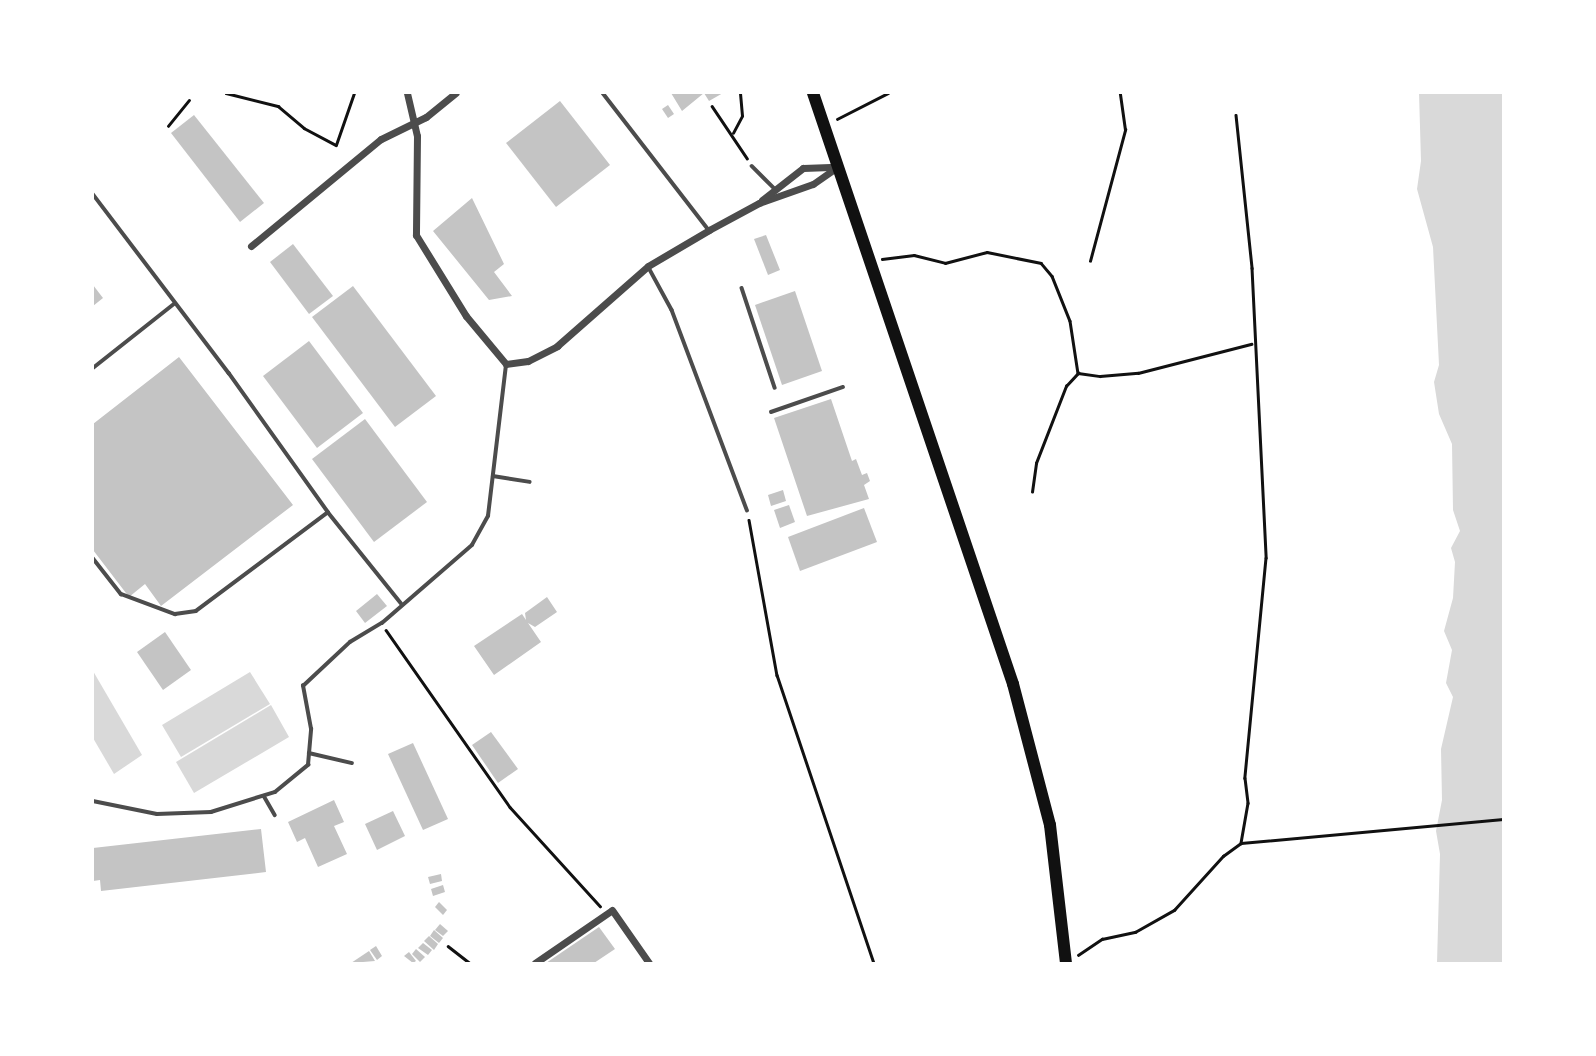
<!DOCTYPE html>
<html>
<head>
<meta charset="utf-8">
<style>
	body { margin:0 }
	#map { position:relative; width:1596px; height:1056px; overflow:hidden; background:#fff; font-family:Quicksand,sans-serif }
	div>[style] { position:absolute }
	[style*='--x'] { left:calc(var(--x)*1px); top:calc(var(--y)*1px); width:calc(var(--w)*1px); rotate:calc(var(--a)*1deg) }
	.water>* { inset:0; background:#d9d9d9 }
	.building>* { inset:0; background:#c4c4c4 }
	.path>* { height:2.5px; margin:-1.25px; padding:0 1.25px; transform-origin:1.25px; border-radius:1.25px; background:#111 }
	.service>* { height:3.5px; margin:-1.75px; padding:0 1.75px; transform-origin:1.75px; border-radius:1.75px; background:#4c4c4c }
	.minor>* { height:7px; margin:-3.5px; padding:0 3.5px; transform-origin:3.5px; border-radius:3.5px; background:#4c4c4c }
	.primary>* { height:12px; margin:-6px; padding:0 6px; transform-origin:6px; border-radius:6px; background:#111 }
	span { translate:-50% -50%; white-space:nowrap; text-align:center; line-height:1.15; -webkit-text-stroke:7px #fff; paint-order:stroke }
	.frame { position:absolute; inset:0; border:94px solid #fff; pointer-events:none }
</style>
</head>
<body>
<div id="map">
	<div class="water">
		<div style="clip-path:polygon(1419px 93px,1503px 93px,1503px 963px,1437px 963px,1440px 854px,1436px 831px,1442px 800px,1441px 749px,1453px 697px,1446px 683px,1452px 650px,1444px 631px,1453px 598px,1455px 562px,1451px 548px,1460px 531px,1453px 510px,1452px 444px,1439px 414px,1434px 382px,1439px 365px,1433px 247px,1417px 189px,1421px 161px)"></div>
		<div style="clip-path:polygon(93px 671px,142px 755px,114px 774px,93px 738px)"></div>
		<div style="clip-path:polygon(250px 672px,270px 704px,181px 757px,162px 725px)"></div>
		<div style="clip-path:polygon(271px 705px,289px 737px,194px 793px,176px 762px)"></div>
	</div>
	<div class="building">
		<div style="clip-path:polygon(671px 93px,723px 93px,709px 101px,704px 93px,682px 111px)"></div>
		<div style="clip-path:polygon(560px 101px,610px 165px,556px 207px,506px 143px)"></div>
		<div style="clip-path:polygon(668px 105px,674px 114px,668px 118px,662px 109px)"></div>
		<div style="clip-path:polygon(194px 115px,264px 203px,240px 222px,171px 133px)"></div>
		<div style="clip-path:polygon(472px 198px,504px 264px,494px 272px,512px 296px,489px 300px,433px 231px)"></div>
		<div style="clip-path:polygon(766px 235px,780px 270px,768px 275px,754px 239px)"></div>
		<div style="clip-path:polygon(293px 244px,333px 296px,309px 314px,270px 262px)"></div>
		<div style="clip-path:polygon(93px 285px,103px 298px,93px 306px)"></div>
		<div style="clip-path:polygon(353px 286px,436px 396px,395px 427px,312px 317px)"></div>
		<div style="clip-path:polygon(795px 291px,822px 371px,782px 385px,755px 305px)"></div>
		<div style="clip-path:polygon(309px 341px,363px 413px,317px 448px,263px 376px)"></div>
		<div style="clip-path:polygon(179px 357px,293px 505px,161px 606px,145px 584px,129px 597px,93px 550px,93px 424px)"></div>
		<div style="clip-path:polygon(831px 399px,852px 461px,856px 459px,862px 475px,867px 473px,870px 481px,864px 485px,869px 499px,807px 516px,774px 418px)"></div>
		<div style="clip-path:polygon(365px 419px,427px 502px,374px 542px,312px 459px)"></div>
		<div style="clip-path:polygon(783px 490px,786px 501px,771px 506px,768px 495px)"></div>
		<div style="clip-path:polygon(789px 505px,795px 522px,780px 528px,774px 510px)"></div>
		<div style="clip-path:polygon(864px 508px,877px 542px,800px 571px,788px 537px)"></div>
		<div style="clip-path:polygon(377px 594px,387px 606px,365px 623px,356px 611px)"></div>
		<div style="clip-path:polygon(547px 597px,557px 612px,535px 627px,528px 623px,541px 642px,494px 675px,474px 646px,522px 614px,526px 620px,525px 613px)"></div>
		<div style="clip-path:polygon(165px 632px,191px 670px,163px 690px,137px 652px)"></div>
		<div style="clip-path:polygon(491px 732px,518px 769px,498px 783px,472px 745px)"></div>
		<div style="clip-path:polygon(413px 743px,448px 819px,423px 830px,388px 754px)"></div>
		<div style="clip-path:polygon(334px 800px,344px 822px,334px 826px,347px 854px,318px 867px,305px 838px,297px 842px,288px 822px)"></div>
		<div style="clip-path:polygon(393px 811px,405px 836px,377px 850px,365px 824px)"></div>
		<div style="clip-path:polygon(261px 829px,266px 872px,101px 891px,100px 880px,93px 881px,93px 848px)"></div>
		<div style="clip-path:polygon(441px 874px,442px 881px,430px 884px,428px 877px)"></div>
		<div style="clip-path:polygon(443px 885px,445px 892px,433px 896px,431px 889px)"></div>
		<div style="clip-path:polygon(439px 902px,447px 910px,443px 915px,435px 907px)"></div>
		<div style="clip-path:polygon(440px 924px,448px 931px,443px 936px,435px 930px)"></div>
		<div style="clip-path:polygon(599px 927px,615px 949px,594px 963px,546px 963px)"></div>
		<div style="clip-path:polygon(434px 930px,443px 938px,439px 943px,430px 936px)"></div>
		<div style="clip-path:polygon(429px 936px,438px 944px,434px 950px,424px 941px)"></div>
		<div style="clip-path:polygon(423px 943px,432px 950px,428px 955px,418px 948px)"></div>
		<div style="clip-path:polygon(376px 946px,382px 956px,377px 960px,370px 950px)"></div>
		<div style="clip-path:polygon(416px 949px,425px 957px,420px 962px,412px 954px)"></div>
		<div style="clip-path:polygon(369px 951px,375px 961px,351px 963px)"></div>
		<div style="clip-path:polygon(409px 952px,416px 961px,413px 963px,404px 956px)"></div>
	</div>
	<div class="path">
		<div style="--x:226;--y:93;--w:54;--a:14"></div>
		<div style="--x:278;--y:106;--w:34;--a:40"></div>
		<div style="--x:304;--y:128;--w:36;--a:28"></div>
		<div style="--x:336;--y:145;--w:55;--a:-70.9"></div>
		<div style="--x:712;--y:106;--w:63;--a:56.1"></div>
		<div style="--x:1236;--y:115;--w:154;--a:84"></div>
		<div style="--x:1252;--y:268;--w:290;--a:87.2"></div>
		<div style="--x:1266;--y:558;--w:221;--a:95.5"></div>
		<div style="--x:1245;--y:778;--w:25;--a:83"></div>
		<div style="--x:1248;--y:803;--w:41;--a:99.9"></div>
		<div style="--x:837;--y:119;--w:57;--a:-27"></div>
		<div style="--x:168;--y:126;--w:33;--a:-51"></div>
		<div style="--x:733;--y:133;--w:19;--a:-62"></div>
		<div style="--x:742;--y:116;--w:23;--a:-95"></div>
		<div style="--x:882;--y:259;--w:32;--a:-7"></div>
		<div style="--x:914;--y:255;--w:32;--a:14"></div>
		<div style="--x:945;--y:263;--w:43;--a:-14.7"></div>
		<div style="--x:987;--y:252;--w:55;--a:11.5"></div>
		<div style="--x:1041;--y:263;--w:17;--a:50"></div>
		<div style="--x:1052;--y:276;--w:48;--a:68.2"></div>
		<div style="--x:1070;--y:321;--w:53;--a:81.3"></div>
		<div style="--x:1078;--y:373;--w:22;--a:8"></div>
		<div style="--x:1100;--y:376;--w:38;--a:-5"></div>
		<div style="--x:1138;--y:373;--w:117;--a:-14.4"></div>
		<div style="--x:1090;--y:261;--w:136;--a:-75"></div>
		<div style="--x:1125;--y:130;--w:37;--a:-98"></div>
		<div style="--x:1032;--y:492;--w:29;--a:-82"></div>
		<div style="--x:1036;--y:463;--w:83;--a:-68.7"></div>
		<div style="--x:1066;--y:386;--w:18;--a:-47"></div>
		<div style="--x:749;--y:520;--w:158;--a:79.8"></div>
		<div style="--x:777;--y:675;--w:304;--a:71.4"></div>
		<div style="--x:386;--y:630;--w:216;--a:55"></div>
		<div style="--x:510;--y:807;--w:134;--a:47.7"></div>
		<div style="--x:448;--y:946;--w:28;--a:38"></div>
		<div style="--x:1078;--y:955;--w:29;--a:-34"></div>
		<div style="--x:1102;--y:939;--w:34;--a:-12"></div>
		<div style="--x:1135;--y:932;--w:45;--a:-29.4"></div>
		<div style="--x:1174;--y:910;--w:73;--a:-47.8"></div>
		<div style="--x:1223;--y:856;--w:22;--a:-36"></div>
		<div style="--x:1241;--y:843;--w:263;--a:-5.2"></div>
	</div>
	<div class="service">
		<div style="--x:603;--y:93;--w:173;--a:52.3"></div>
		<div style="--x:752;--y:166;--w:31;--a:45"></div>
		<div style="--x:93;--y:194;--w:225;--a:52.8"></div>
		<div style="--x:229;--y:373;--w:171;--a:54.5"></div>
		<div style="--x:328;--y:512;--w:117;--a:51.3"></div>
		<div style="--x:648;--y:266;--w:50;--a:61.4"></div>
		<div style="--x:672;--y:310;--w:214;--a:69.4"></div>
		<div style="--x:742;--y:288;--w:105;--a:71.7"></div>
		<div style="--x:93;--y:368;--w:103;--a:-38.3"></div>
		<div style="--x:771;--y:412;--w:76;--a:-19.1"></div>
		<div style="--x:493;--y:476;--w:37;--a:9"></div>
		<div style="--x:93;--y:558;--w:46;--a:52.1"></div>
		<div style="--x:121;--y:594;--w:58;--a:20.3"></div>
		<div style="--x:175;--y:614;--w:21;--a:-8"></div>
		<div style="--x:196;--y:611;--w:164;--a:-36.8"></div>
		<div style="--x:309;--y:753;--w:44;--a:13.1"></div>
		<div style="--x:264;--y:796;--w:22;--a:60"></div>
		<div style="--x:93;--y:801;--w:65;--a:11.5"></div>
		<div style="--x:157;--y:814;--w:54;--a:-2.1"></div>
		<div style="--x:211;--y:812;--w:67;--a:-17.4"></div>
		<div style="--x:275;--y:792;--w:43;--a:-39.3"></div>
		<div style="--x:308;--y:765;--w:36;--a:-85"></div>
		<div style="--x:311;--y:729;--w:44;--a:-100.5"></div>
		<div style="--x:303;--y:686;--w:64;--a:-43.1"></div>
		<div style="--x:350;--y:642;--w:37;--a:-31"></div>
		<div style="--x:382;--y:623;--w:119;--a:-40.9"></div>
		<div style="--x:472;--y:545;--w:33;--a:-61"></div>
		<div style="--x:488;--y:516;--w:153;--a:-83.2"></div>
	</div>
	<div class="minor">
		<div style="--x:407;--y:93;--w:44;--a:76.9"></div>
		<div style="--x:417;--y:136;--w:99;--a:90.6"></div>
		<div style="--x:416;--y:235;--w:95;--a:58.3"></div>
		<div style="--x:466;--y:316;--w:62;--a:50.2"></div>
		<div style="--x:506;--y:364;--w:22;--a:-8"></div>
		<div style="--x:528;--y:361;--w:33;--a:-27"></div>
		<div style="--x:557;--y:346;--w:121;--a:-41.3"></div>
		<div style="--x:648;--y:266;--w:71;--a:-30.5"></div>
		<div style="--x:709;--y:230;--w:57;--a:-28.4"></div>
		<div style="--x:759;--y:203;--w:57;--a:-19.4"></div>
		<div style="--x:813;--y:184;--w:29;--a:-35"></div>
		<div style="--x:762;--y:200;--w:52;--a:-38"></div>
		<div style="--x:803;--y:168;--w:34;--a:-2"></div>
		<div style="--x:251;--y:246;--w:168;--a:-39.5"></div>
		<div style="--x:381;--y:139;--w:50;--a:-26.1"></div>
		<div style="--x:426;--y:117;--w:38;--a:-39"></div>
		<div style="--x:535;--y:963;--w:93;--a:-34.5"></div>
		<div style="--x:612;--y:910;--w:65;--a:55.1"></div>
	</div>
	<div class="primary">
		<div style="--x:813;--y:93;--w:624;--a:71.3"></div>
		<div style="--x:1013;--y:684;--w:146;--a:75.3"></div>
		<div style="--x:1050;--y:825;--w:139;--a:83.4"></div>
	</div>
	<div class="frame"></div>
</div>
</body>
</html>
